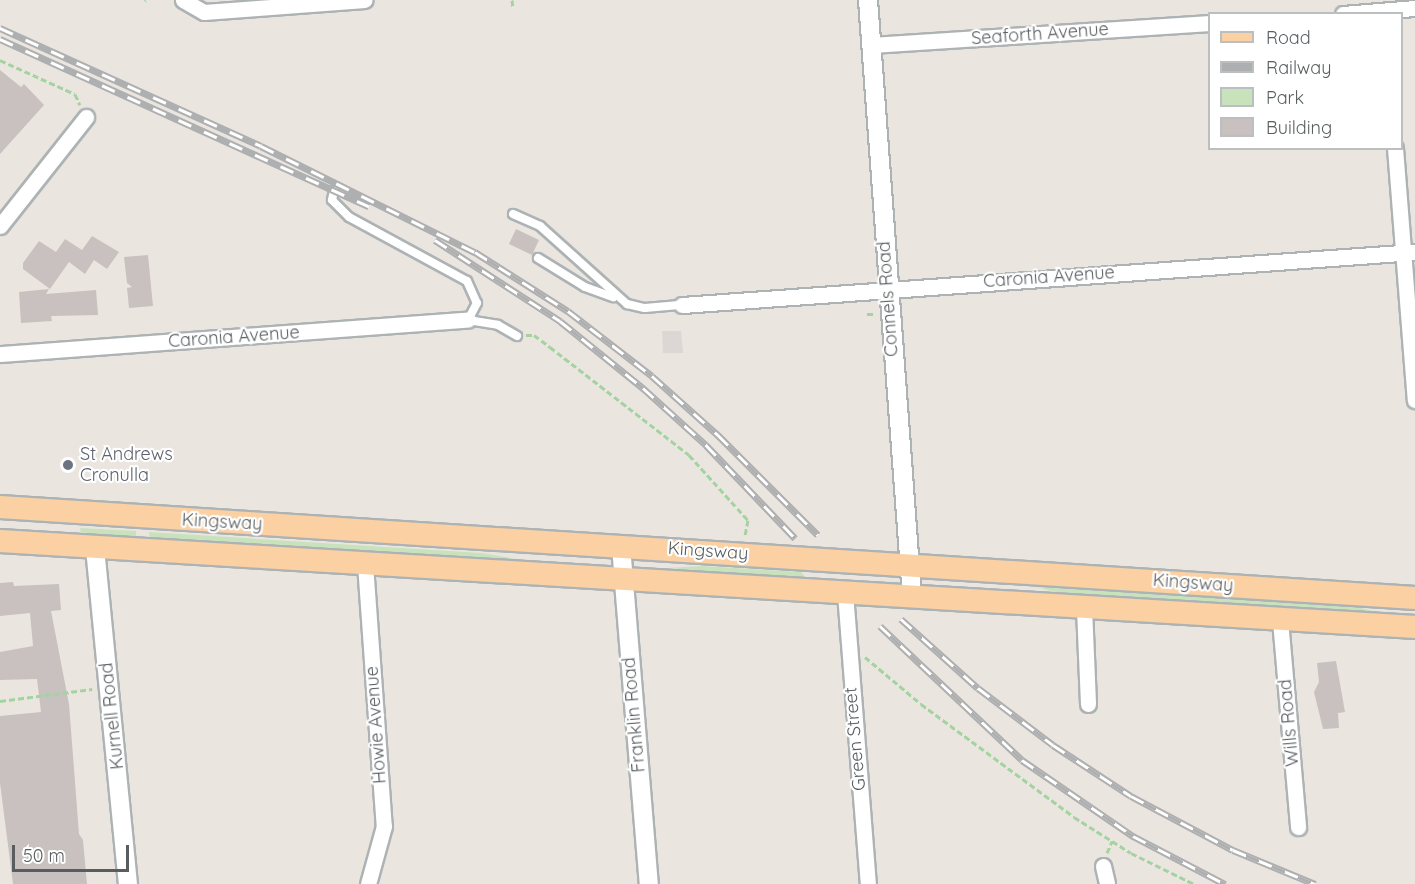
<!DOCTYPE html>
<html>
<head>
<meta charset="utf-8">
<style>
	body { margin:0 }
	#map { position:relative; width:1415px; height:884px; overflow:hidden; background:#ebe5df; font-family:Quicksand,sans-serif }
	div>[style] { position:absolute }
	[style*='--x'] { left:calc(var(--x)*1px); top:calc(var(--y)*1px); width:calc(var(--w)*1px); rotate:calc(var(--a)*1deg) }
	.industrial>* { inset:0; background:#dcd7d4 }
	.green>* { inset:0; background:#c8e2bc }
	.building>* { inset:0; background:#c8c1bf }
	.path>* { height:3px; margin-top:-1.5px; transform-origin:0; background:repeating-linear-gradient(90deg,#a3d3a0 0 6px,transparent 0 9px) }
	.roads { filter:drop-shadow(2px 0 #adb3b5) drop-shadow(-2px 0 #adb3b5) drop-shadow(0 2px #adb3b5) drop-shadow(0 -2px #adb3b5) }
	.service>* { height:8px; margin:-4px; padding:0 4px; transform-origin:4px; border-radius:4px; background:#fff }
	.minor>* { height:15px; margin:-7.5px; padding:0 7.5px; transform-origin:7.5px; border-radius:7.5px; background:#fff }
	.tertiary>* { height:18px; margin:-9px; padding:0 9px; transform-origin:9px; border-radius:9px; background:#fff }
	.primary>* { height:22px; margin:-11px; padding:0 11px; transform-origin:11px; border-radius:11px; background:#fbd1a4 }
	.rail>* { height:7px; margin-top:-3.5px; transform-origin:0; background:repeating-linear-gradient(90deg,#fff 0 14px,#aeafb0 0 28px); box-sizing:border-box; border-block:2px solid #aeafb0 }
	.dots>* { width:16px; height:16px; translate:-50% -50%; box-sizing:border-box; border:3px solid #fff; border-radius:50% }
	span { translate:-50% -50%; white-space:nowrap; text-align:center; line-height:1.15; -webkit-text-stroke:4.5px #fff; paint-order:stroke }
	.street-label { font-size:18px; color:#585e60 }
	.worship-label { font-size:18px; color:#5b616d }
	.left { translate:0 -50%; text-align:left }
	.legend { position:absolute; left:1208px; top:12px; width:195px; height:138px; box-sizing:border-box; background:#fff; border:2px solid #bcbfbf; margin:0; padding:8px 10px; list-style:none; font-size:18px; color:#585e60 }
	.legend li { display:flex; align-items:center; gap:12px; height:30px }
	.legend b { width:30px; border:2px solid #bcbfbf }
	.scale { position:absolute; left:12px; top:845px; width:117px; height:27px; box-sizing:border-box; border:3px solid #585e60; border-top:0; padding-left:8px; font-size:18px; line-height:21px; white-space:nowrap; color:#585e60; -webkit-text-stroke:4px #fff; paint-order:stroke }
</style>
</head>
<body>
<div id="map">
	<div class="industrial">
		<div style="clip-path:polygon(662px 331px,681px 331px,683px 353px,663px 353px)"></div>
	</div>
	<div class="green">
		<div style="clip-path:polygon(80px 528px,136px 531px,136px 536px,101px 535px,81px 532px)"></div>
		<div style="clip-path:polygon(149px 532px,481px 553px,523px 560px,150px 539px)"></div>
		<div style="clip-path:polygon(702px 566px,801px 572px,806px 578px,667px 568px)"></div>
		<div style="clip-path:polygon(1036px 587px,1349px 605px,1389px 615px,1064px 594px)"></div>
	</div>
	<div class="building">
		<div style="clip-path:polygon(0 70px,21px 87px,24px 84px,44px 105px,0 154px)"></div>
		<div style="clip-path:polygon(516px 229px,539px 240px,532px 255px,509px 244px)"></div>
		<div style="clip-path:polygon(92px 236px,119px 252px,107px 269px,94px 260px,85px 274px,69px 262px,50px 289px,23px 269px,23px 263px,39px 241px,56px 252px,65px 239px,82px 250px)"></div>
		<div style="clip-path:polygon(148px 255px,153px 306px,129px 308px,127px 288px,132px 287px,127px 283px,124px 257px)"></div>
		<div style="clip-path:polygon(49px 289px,46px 294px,96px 290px,98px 315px,51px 316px,52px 321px,21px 323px,19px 292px)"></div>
		<div style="clip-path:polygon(13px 582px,14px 586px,59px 584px,61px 610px,51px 611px,69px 704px,79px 834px,83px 840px,87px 884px,13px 884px,0 783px,0 716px,41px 712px,37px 679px,0 680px,0 652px,33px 646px,30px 613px,0 616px,0 583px)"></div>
		<div style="clip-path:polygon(1336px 661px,1345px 712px,1338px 713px,1339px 728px,1323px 729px,1314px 692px,1319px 682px,1317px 663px)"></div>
	</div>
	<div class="path">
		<div style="--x:512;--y:0;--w:8;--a:83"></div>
		<div style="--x:145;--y:1;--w:1;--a:-45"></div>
		<div style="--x:0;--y:60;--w:82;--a:24.4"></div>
		<div style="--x:75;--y:94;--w:12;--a:66"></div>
		<div style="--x:867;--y:314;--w:9;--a:0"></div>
		<div style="--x:526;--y:335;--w:8;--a:0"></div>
		<div style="--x:534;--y:335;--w:20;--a:37"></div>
		<div style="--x:550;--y:347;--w:176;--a:37.8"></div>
		<div style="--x:689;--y:455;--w:88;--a:47.8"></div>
		<div style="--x:748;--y:520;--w:16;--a:101"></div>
		<div style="--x:865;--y:657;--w:73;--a:40"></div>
		<div style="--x:921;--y:704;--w:190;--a:36.4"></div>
		<div style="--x:1074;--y:817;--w:67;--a:32.3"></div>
		<div style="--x:1131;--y:853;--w:70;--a:26.2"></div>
		<div style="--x:0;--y:701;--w:93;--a:-7.4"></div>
		<div style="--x:1107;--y:853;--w:13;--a:-67"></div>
	</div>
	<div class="roads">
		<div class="service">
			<div style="--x:334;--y:191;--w:9;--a:103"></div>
			<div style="--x:332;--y:200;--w:24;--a:45"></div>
			<div style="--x:349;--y:217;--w:134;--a:28.5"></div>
			<div style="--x:467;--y:281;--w:24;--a:66"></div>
			<div style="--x:477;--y:303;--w:19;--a:118"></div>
			<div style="--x:513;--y:214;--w:30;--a:24"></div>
			<div style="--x:540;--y:226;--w:117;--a:41.9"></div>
			<div style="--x:627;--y:304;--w:18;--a:13"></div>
			<div style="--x:645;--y:308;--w:37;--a:-5"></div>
			<div style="--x:538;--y:258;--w:55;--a:31.7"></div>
			<div style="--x:585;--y:287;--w:30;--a:20"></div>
			<div style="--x:468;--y:320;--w:30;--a:9"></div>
			<div style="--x:498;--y:325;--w:22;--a:30"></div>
		</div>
		<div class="minor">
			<div style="--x:183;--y:0;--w:24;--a:30"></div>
			<div style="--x:204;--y:12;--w:161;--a:-4.3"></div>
			<div style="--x:1343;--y:14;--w:72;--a:-4.8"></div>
			<div style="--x:871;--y:45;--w:340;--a:-3.7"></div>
			<div style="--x:1395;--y:148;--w:253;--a:85.5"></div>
			<div style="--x:0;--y:226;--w:139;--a:-51.7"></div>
			<div style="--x:682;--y:305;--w:735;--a:-4.14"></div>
			<div style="--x:0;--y:354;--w:469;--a:-4.2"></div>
			<div style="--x:365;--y:564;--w:263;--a:85.9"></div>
			<div style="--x:384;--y:826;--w:60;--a:105.4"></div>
			<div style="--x:845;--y:593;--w:292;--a:85.5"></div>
			<div style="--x:1084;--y:608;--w:96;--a:87.6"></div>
			<div style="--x:1280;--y:620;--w:208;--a:85"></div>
			<div style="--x:1103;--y:866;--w:18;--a:77"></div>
		</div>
		<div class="tertiary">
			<div style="--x:868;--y:0;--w:599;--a:85.78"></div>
			<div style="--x:621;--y:546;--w:339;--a:85.3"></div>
			<div style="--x:95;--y:548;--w:338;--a:84.4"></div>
		</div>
		<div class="primary">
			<div style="--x:0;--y:507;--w:1418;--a:3.68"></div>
			<div style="--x:0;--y:541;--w:1418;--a:3.48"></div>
		</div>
	</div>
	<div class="rail">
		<div style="--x:0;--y:28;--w:286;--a:24.3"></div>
		<div style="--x:261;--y:146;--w:239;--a:26.4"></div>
		<div style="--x:475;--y:252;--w:110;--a:32.4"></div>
		<div style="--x:568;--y:311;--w:106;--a:37.7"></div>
		<div style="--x:652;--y:376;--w:89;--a:41.8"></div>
		<div style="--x:718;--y:435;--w:141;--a:45"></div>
		<div style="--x:0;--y:39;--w:405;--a:24.4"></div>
		<div style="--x:435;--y:240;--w:149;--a:32.9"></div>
		<div style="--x:560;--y:321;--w:107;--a:38.9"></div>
		<div style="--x:643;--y:388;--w:85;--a:42.1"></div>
		<div style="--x:706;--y:445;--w:129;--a:46.3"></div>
		<div style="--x:901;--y:619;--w:103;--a:41.9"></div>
		<div style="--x:978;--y:688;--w:94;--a:37.2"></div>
		<div style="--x:1053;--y:745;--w:93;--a:33.2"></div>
		<div style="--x:1131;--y:796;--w:115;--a:27.9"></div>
		<div style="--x:1233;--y:850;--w:89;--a:22.5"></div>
		<div style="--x:880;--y:626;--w:195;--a:43.3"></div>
		<div style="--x:1022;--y:760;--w:135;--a:34.4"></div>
		<div style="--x:1133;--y:836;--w:104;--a:27.6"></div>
	</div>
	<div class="dots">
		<div style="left:68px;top:465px;background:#6b7280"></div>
	</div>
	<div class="street-label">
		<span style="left:1040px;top:34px;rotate:-4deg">Seaforth Avenue</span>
		<span style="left:1049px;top:277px;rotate:-4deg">Caronia Avenue</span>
		<span style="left:888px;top:299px;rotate:-94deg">Connels Road</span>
		<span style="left:234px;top:337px;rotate:-4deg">Caronia Avenue</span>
		<span style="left:222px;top:522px;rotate:3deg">Kingsway</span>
		<span style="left:708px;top:551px;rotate:4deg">Kingsway</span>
		<span style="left:1193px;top:583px;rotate:4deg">Kingsway</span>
		<span style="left:634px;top:715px;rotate:-95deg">Franklin Road</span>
		<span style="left:112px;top:716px;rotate:-96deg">Kurnell Road</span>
		<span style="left:1289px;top:723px;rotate:-95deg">Wills Road</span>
		<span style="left:376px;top:725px;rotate:-94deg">Howie Avenue</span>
		<span style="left:855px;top:739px;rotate:-95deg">Green Street</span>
	</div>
	<div class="worship-label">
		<span class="left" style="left:80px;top:465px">St Andrews<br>Cronulla</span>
	</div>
	<ul class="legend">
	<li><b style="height:8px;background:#fbd1a4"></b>Road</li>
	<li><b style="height:8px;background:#aeafb0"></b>Railway</li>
	<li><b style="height:16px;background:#c8e2bc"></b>Park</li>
	<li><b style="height:16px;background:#c8c1bf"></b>Building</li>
	</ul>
	<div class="scale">50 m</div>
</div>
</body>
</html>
